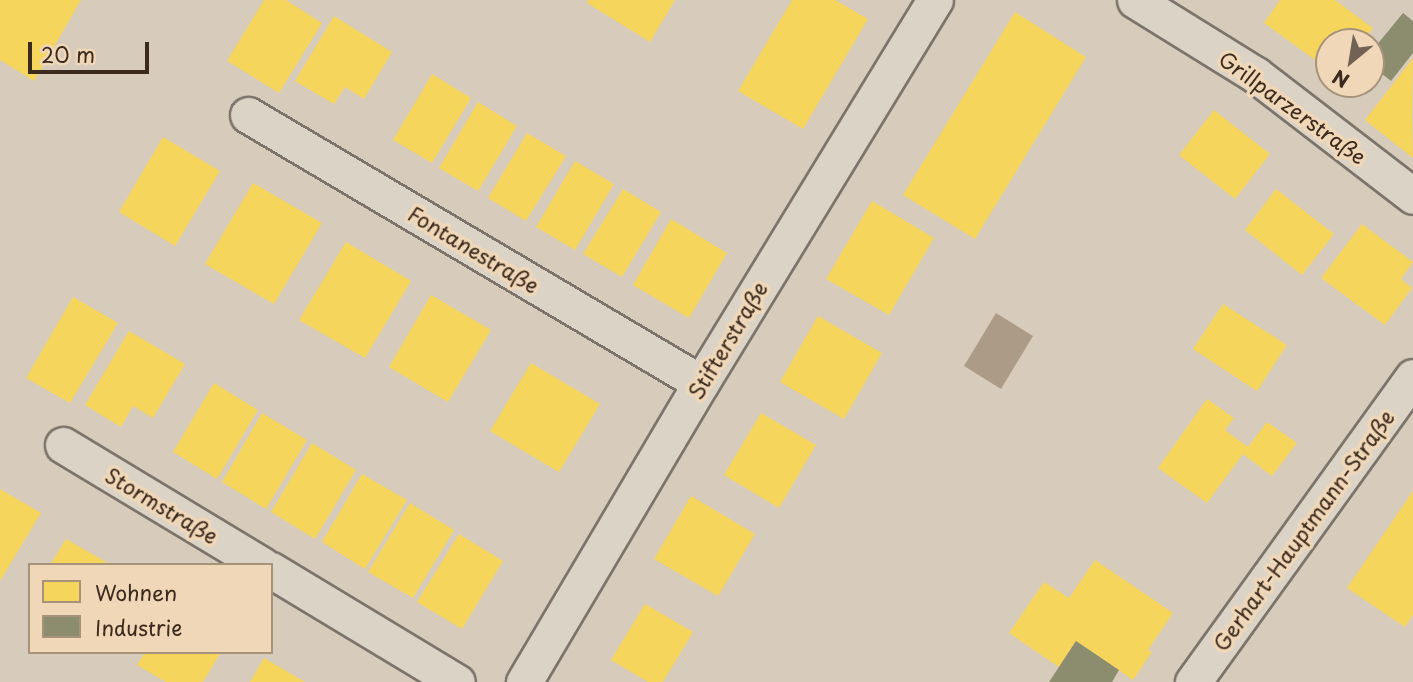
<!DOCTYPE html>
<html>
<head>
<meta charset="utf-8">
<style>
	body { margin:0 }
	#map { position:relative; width:1413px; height:682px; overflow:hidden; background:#d7cbbb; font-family:"Playpen Sans",sans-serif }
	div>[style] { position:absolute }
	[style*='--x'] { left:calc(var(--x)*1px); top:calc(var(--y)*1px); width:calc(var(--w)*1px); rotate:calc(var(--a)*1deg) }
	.water>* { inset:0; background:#ac9b86 }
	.homes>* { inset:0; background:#f6d55c }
	.industry>* { inset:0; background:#8c8c6e }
	.roads { filter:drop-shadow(2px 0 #7c746a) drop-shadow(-2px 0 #7c746a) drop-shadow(0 2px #7c746a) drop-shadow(0 -2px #7c746a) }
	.street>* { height:35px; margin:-17.5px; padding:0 17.5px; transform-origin:17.5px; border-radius:17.5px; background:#dcd3c7 }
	span { translate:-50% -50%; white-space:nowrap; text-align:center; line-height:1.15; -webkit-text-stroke:7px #efd7b7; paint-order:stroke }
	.street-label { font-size:21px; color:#3b2a1e }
	.legend { position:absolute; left:28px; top:563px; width:245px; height:91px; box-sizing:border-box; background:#efd7b7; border:2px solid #a7927a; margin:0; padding:9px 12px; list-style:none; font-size:21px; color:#3b2a1e }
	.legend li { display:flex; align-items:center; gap:14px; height:35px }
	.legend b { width:35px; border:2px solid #a7927a }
	.north { position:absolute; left:1315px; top:28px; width:70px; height:70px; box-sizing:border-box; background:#efd7b7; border:2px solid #a7927a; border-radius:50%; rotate:210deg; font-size:19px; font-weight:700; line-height:28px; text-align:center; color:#3b2a1e }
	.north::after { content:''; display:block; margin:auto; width:24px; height:32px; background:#726255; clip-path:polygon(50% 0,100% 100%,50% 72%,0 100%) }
	.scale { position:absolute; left:28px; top:42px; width:121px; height:32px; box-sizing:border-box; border:4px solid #3b2a1e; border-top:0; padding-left:9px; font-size:21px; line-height:24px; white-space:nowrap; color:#3b2a1e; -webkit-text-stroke:5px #efd7b7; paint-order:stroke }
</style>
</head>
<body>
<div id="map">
	<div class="water">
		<div style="clip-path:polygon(996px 313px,1033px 336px,1001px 389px,964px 366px)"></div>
	</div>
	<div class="homes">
		<div style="clip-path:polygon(0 0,81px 0,34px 81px,0 60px)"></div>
		<div style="clip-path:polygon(264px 0,286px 0,322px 23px,279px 93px,227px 61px)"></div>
		<div style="clip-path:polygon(588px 0,675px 0,650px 42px,587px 3px)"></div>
		<div style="clip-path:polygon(792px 0,835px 0,868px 19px,803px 129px,738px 91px)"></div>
		<div style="clip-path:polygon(1280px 0,1335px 0,1373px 28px,1363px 42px,1329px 42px,1329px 70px,1264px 23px)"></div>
		<div style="clip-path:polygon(1015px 12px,1086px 57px,975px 239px,903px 195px)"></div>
		<div style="clip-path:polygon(334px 16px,392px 52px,364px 99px,345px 87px,334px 104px,295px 81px)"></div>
		<div style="clip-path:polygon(1413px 58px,1412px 116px,1413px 158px,1365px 120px)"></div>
		<div style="clip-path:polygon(432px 74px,471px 98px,432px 163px,393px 140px)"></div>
		<div style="clip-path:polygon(478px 102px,517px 126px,478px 191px,439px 168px)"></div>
		<div style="clip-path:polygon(1214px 110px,1270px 154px,1235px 199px,1179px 155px)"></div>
		<div style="clip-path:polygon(527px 133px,566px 156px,526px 221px,488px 198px)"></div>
		<div style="clip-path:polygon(163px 137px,220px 171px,175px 246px,119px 212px)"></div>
		<div style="clip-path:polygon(575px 161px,614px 184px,575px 250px,536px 227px)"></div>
		<div style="clip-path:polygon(253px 183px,322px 223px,274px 304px,205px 264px)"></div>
		<div style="clip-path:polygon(623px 189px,661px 212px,622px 277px,583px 254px)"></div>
		<div style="clip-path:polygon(1276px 189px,1334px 234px,1302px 275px,1245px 230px)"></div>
		<div style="clip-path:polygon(872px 201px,934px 238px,889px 315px,826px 279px)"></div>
		<div style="clip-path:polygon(671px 219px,727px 253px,689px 318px,633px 285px)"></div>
		<div style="clip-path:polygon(1362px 224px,1413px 262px,1401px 279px,1412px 288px,1385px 325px,1321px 278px)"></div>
		<div style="clip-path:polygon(346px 242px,411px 281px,365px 358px,299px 320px)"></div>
		<div style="clip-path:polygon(431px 295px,491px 330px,448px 402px,389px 367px)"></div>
		<div style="clip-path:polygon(73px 297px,118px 323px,70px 403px,26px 378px)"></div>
		<div style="clip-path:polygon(1223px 304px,1287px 345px,1257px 391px,1193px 349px)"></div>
		<div style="clip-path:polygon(818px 316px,882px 353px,844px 419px,780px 382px)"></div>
		<div style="clip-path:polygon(129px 331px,185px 364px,153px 418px,133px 406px,121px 427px,85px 405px)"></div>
		<div style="clip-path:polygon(531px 363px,600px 404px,559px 472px,490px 431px)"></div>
		<div style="clip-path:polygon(214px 383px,258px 410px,217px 479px,173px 452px)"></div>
		<div style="clip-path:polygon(1207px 399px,1234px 418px,1225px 430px,1248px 447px,1267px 422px,1297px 443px,1272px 476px,1243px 454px,1207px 503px,1158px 468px)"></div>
		<div style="clip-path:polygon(262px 413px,307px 440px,266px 509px,222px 482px)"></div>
		<div style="clip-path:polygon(761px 413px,816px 445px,779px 508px,724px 475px)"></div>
		<div style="clip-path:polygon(312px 443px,356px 470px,315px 539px,271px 512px)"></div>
		<div style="clip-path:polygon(362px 474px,407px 500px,365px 569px,322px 542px)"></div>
		<div style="clip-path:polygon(0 489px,41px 513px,0 581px)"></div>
		<div style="clip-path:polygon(1413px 491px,1413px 615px,1405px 627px,1347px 588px)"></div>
		<div style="clip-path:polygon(691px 496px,755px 534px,718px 596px,654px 559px)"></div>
		<div style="clip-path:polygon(410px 503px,454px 530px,413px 598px,368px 572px)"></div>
		<div style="clip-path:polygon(459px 534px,503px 561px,462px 629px,417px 602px)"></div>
		<div style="clip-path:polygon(66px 539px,106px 562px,110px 565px,50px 565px)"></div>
		<div style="clip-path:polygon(1095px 560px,1173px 613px,1148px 650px,1152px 652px,1133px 680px,1076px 641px,1059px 667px,1009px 633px,1044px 582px,1069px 598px)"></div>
		<div style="clip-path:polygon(645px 604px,693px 632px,663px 682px,648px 682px,611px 660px)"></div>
		<div style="clip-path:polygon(145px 652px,221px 652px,203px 682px,166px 682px,137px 665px)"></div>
		<div style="clip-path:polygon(264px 658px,305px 682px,250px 682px)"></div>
	</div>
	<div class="industry">
		<div style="clip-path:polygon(1403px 13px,1413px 21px,1413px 53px,1391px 81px,1371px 65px,1371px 52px)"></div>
		<div style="clip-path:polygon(1076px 641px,1119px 670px,1112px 682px,1049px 682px)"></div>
	</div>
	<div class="roads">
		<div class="street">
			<div style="--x:1135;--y:0;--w:142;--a:31.8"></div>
			<div style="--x:1256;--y:75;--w:198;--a:37.6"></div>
			<div style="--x:248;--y:115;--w:526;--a:30.61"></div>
			<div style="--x:63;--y:445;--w:232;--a:31.1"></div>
			<div style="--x:271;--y:570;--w:217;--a:31.1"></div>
			<div style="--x:524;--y:682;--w:347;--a:-59.4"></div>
			<div style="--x:701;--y:383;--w:449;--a:-58.6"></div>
			<div style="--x:1193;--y:682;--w:376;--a:-54.2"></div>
		</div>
	</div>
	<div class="street-label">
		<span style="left:1293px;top:107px;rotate:36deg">Grillparzerstraße</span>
		<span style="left:474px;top:249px;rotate:31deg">Fontanestraße</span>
		<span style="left:727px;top:340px;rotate:-59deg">Stifterstraße</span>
		<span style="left:162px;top:505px;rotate:31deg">Stormstraße</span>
		<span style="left:1303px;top:530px;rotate:-54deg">Gerhart-Hauptmann-Straße</span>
	</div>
	<ul class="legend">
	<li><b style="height:19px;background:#f6d55c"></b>Wohnen</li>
	<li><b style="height:19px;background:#8c8c6e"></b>Industrie</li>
	</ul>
	<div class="north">N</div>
	<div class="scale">20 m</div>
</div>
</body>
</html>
